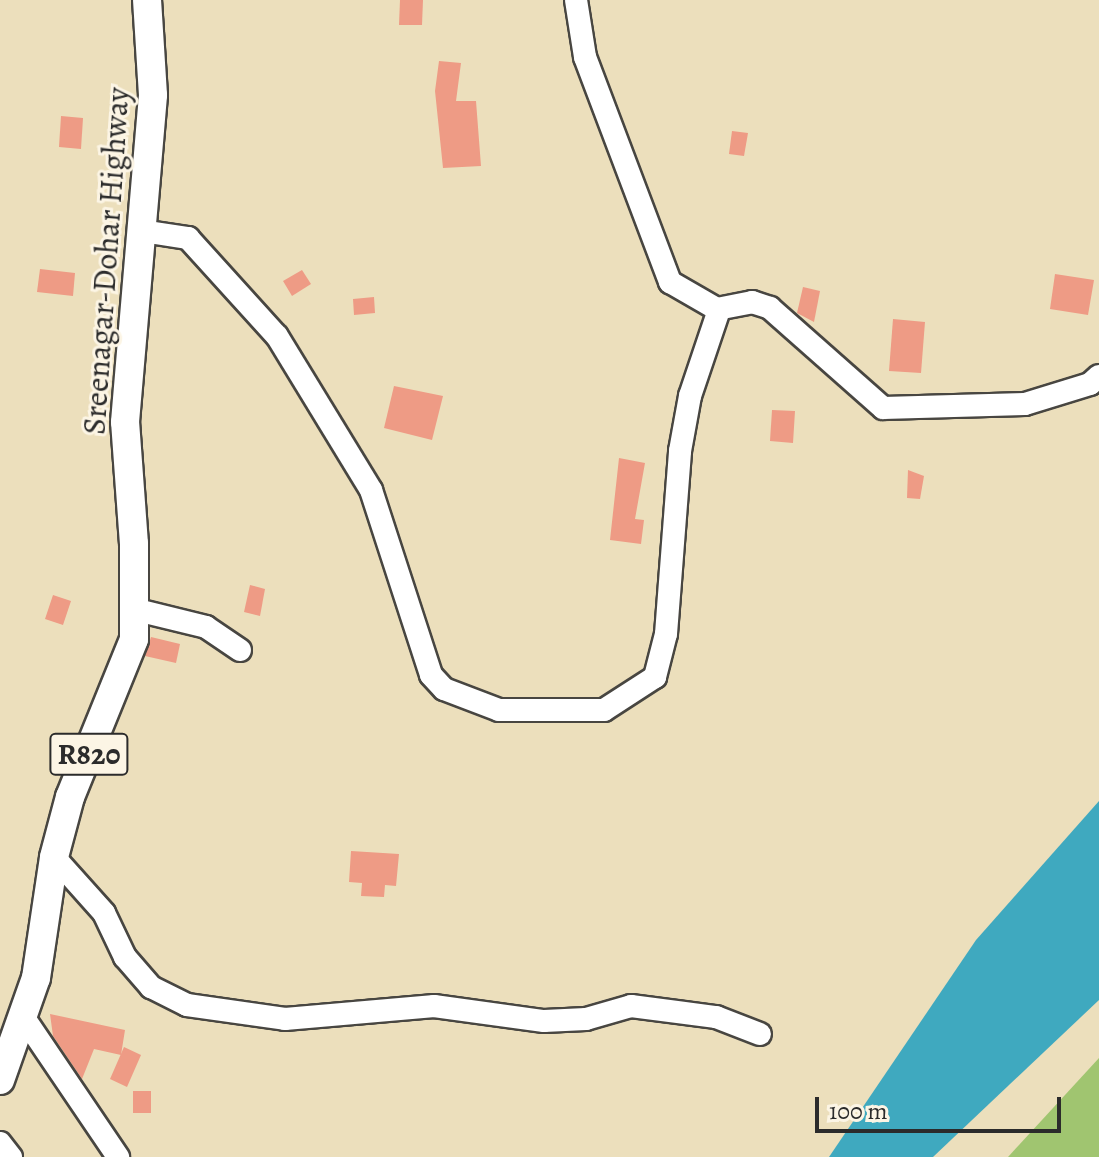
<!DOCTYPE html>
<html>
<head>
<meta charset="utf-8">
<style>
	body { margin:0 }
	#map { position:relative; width:1099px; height:1157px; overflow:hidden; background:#ecdfbc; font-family:Alegreya,serif }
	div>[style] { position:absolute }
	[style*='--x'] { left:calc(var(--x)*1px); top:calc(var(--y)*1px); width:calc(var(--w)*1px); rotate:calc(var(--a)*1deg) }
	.green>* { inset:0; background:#a0c570 }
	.water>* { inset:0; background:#3fa9bf }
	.building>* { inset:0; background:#ee9b85 }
	.roads { filter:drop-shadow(2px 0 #484641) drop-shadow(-2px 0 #484641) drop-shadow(0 2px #484641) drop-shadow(0 -2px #484641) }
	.minor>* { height:22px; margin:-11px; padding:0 11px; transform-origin:11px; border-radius:11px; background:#fff }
	.major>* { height:28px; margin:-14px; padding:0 14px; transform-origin:14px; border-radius:14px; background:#fff }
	span { translate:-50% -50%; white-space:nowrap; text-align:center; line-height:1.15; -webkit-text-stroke:6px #fcf5e5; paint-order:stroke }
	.shield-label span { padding:2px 6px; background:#fcf5e5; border:2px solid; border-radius:6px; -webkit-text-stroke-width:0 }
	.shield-label { font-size:30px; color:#2b2b2b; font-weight:700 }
	.street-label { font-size:32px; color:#2b2b2b }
	.scale { position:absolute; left:815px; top:1097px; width:246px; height:36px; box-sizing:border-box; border:4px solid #2b2b2b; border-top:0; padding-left:10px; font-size:24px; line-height:28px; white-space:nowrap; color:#2b2b2b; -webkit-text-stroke:6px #fcf5e5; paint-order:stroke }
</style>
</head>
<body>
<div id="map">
	<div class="green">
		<div style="clip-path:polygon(1099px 1058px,1099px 1157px,1008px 1157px)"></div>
	</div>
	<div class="water">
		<div style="clip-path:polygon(1099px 801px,1099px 1000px,933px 1157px,829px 1157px,976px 940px)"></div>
	</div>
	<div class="building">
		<div style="clip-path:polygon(400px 0,423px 0,422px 25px,399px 25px)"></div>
		<div style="clip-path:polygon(439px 61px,461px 63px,456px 101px,476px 101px,481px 166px,443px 168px,435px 91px)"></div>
		<div style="clip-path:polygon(61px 116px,83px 118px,81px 149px,59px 147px)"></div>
		<div style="clip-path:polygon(732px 131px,748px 133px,744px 156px,729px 154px)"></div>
		<div style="clip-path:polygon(40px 269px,75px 273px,73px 296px,37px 292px)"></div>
		<div style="clip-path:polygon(302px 270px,311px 284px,292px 296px,283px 281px)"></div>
		<div style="clip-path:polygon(1055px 274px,1094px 280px,1088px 315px,1050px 309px)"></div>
		<div style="clip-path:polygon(803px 287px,820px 291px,814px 322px,797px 313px)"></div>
		<div style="clip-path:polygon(374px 297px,375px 313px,354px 315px,353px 299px)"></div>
		<div style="clip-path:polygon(893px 319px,925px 322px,921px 373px,889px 371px)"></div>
		<div style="clip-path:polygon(394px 386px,443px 396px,432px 440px,384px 428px)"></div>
		<div style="clip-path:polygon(772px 410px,795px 411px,793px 443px,770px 441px)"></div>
		<div style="clip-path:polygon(619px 458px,645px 463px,635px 519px,644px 520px,641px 544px,610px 540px)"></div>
		<div style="clip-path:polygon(908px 470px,924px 476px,920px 499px,907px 498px)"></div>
		<div style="clip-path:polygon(250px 585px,265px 589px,260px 616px,244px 612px)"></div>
		<div style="clip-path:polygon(53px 595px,71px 601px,63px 625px,45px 619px)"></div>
		<div style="clip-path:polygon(151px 637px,180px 644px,176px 663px,145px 656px)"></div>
		<div style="clip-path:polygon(351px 851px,399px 854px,396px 886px,385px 885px,384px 897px,361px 896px,362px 883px,349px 882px)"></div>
		<div style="clip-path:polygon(50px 1014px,125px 1030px,121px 1055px,94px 1049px,82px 1079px,53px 1036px)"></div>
		<div style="clip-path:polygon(124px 1047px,141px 1055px,127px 1087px,110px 1079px)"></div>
		<div style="clip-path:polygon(133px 1091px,151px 1091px,151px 1113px,133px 1113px)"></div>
	</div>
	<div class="roads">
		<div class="minor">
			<div style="--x:576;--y:0;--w:58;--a:81"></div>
			<div style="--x:585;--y:57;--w:241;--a:69.3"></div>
			<div style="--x:670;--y:282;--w:54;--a:29.9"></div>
			<div style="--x:717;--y:309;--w:36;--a:-11"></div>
			<div style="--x:752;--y:302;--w:19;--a:18"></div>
			<div style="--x:770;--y:308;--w:151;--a:41.5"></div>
			<div style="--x:883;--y:408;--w:142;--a:-1.6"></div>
			<div style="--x:1025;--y:404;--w:68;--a:-17.1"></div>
			<div style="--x:1090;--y:384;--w:12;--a:-42"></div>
			<div style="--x:142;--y:231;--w:47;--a:8.7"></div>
			<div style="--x:188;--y:238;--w:132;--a:47.8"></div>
			<div style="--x:277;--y:336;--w:180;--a:58.6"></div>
			<div style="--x:371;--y:490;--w:194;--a:72"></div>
			<div style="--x:431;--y:675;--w:19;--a:47"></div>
			<div style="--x:444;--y:689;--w:59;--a:20.9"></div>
			<div style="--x:499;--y:710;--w:105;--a:0"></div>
			<div style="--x:604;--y:710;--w:61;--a:-32.9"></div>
			<div style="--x:655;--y:677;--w:44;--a:-75.7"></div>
			<div style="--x:666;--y:634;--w:184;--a:-85.6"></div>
			<div style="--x:680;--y:451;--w:56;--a:-79.7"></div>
			<div style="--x:690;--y:396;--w:91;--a:-71.4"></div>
			<div style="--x:137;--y:610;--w:71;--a:13.8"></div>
			<div style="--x:206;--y:627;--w:41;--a:34.1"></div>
			<div style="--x:54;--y:857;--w:75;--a:48.2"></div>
			<div style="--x:104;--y:913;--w:49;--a:64.5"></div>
			<div style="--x:125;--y:957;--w:40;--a:49"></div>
			<div style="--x:151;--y:987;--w:40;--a:26.6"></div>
			<div style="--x:187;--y:1005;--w:99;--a:8.1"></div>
			<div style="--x:285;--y:1019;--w:150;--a:-5"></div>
			<div style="--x:434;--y:1006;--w:111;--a:7.8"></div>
			<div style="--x:544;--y:1021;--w:42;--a:-2.7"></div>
			<div style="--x:586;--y:1019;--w:47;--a:-16.1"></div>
			<div style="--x:631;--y:1006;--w:86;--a:7.4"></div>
			<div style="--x:716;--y:1017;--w:47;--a:21.1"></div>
			<div style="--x:24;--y:1018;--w:168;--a:55.9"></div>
			<div style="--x:0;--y:1143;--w:18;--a:52"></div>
		</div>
		<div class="major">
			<div style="--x:0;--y:1080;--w:108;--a:-70.6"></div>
			<div style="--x:36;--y:978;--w:122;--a:-81.5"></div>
			<div style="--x:54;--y:857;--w:62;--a:-75.1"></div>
			<div style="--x:70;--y:797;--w:170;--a:-67.9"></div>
			<div style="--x:134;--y:639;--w:95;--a:-90"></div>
			<div style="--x:134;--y:544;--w:122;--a:-94.2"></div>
			<div style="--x:125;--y:422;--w:328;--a:-85.1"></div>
			<div style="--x:153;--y:95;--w:95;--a:-93.6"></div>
		</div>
	</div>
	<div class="shield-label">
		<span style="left:89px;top:754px">R820</span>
	</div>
	<div class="street-label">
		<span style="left:106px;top:261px;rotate:-86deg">Sreenagar-Dohar Highway</span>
	</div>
	<div class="scale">100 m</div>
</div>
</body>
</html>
